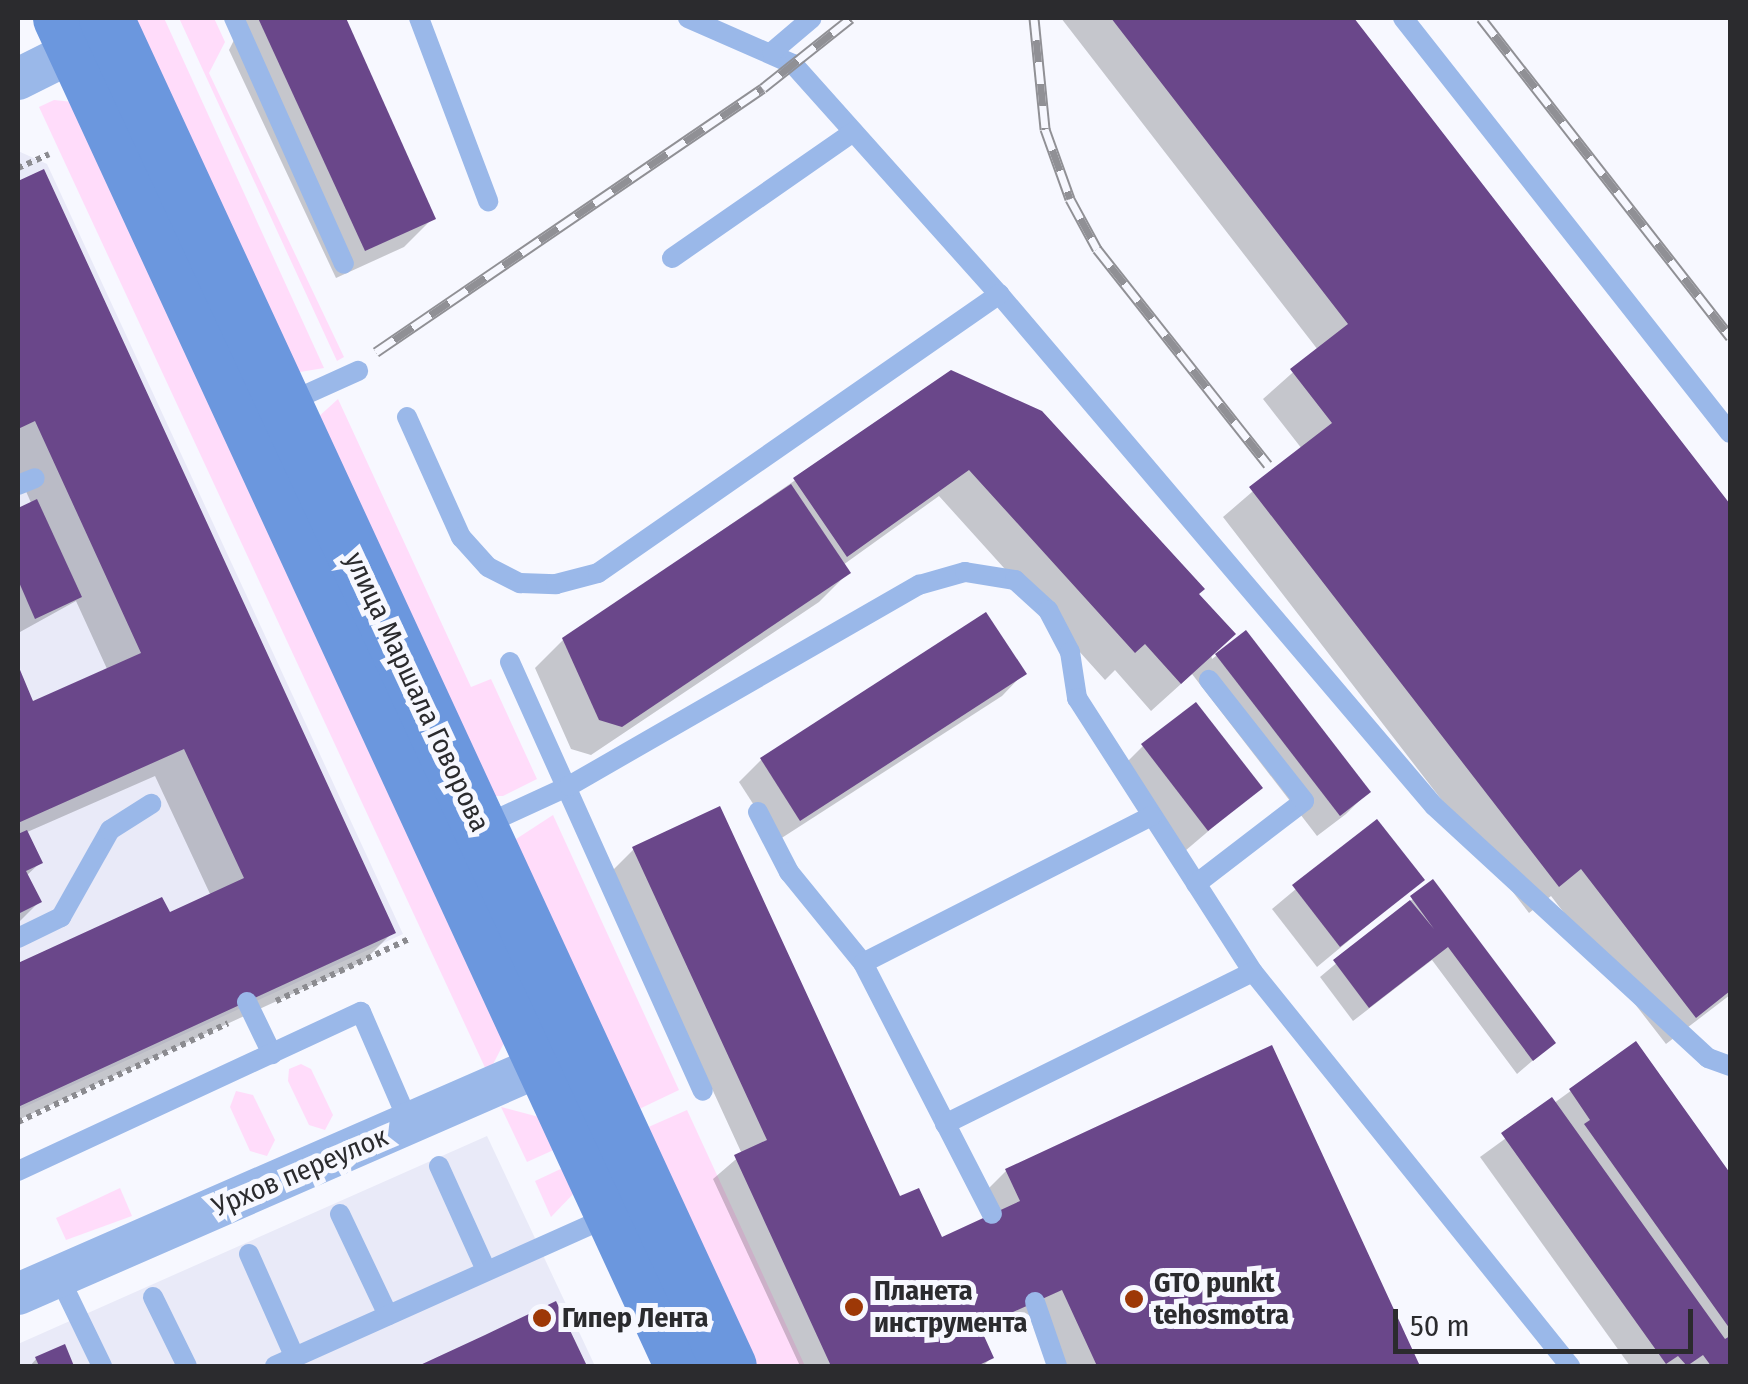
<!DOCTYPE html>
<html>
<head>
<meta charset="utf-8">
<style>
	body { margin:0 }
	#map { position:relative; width:1748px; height:1384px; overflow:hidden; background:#f7f8ff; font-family:"Fira Sans Condensed",sans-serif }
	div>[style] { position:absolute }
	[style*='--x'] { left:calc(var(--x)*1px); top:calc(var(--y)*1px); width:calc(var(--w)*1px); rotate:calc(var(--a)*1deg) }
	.built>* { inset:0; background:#e9eaf8 }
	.green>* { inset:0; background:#ffdcfa }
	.shadow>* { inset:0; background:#0003 }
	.building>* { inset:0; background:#6a478a }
	.path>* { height:6px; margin-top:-3px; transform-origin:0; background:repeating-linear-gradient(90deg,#8b8b90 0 5px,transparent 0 10px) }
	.lane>* { height:20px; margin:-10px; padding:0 10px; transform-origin:10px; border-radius:10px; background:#9ab8e9 }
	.street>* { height:42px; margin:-21px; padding:0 21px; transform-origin:21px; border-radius:21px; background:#9ab8e9 }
	.secondary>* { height:55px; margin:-27.5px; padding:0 27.5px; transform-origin:27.5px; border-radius:27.5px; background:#6b97de }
	.rail>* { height:11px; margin-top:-5.5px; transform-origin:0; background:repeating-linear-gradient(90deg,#f7f8ff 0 22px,#909095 0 44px); box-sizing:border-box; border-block:2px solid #909095 }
	.dots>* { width:28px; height:28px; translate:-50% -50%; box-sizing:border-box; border:5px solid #f7f8ff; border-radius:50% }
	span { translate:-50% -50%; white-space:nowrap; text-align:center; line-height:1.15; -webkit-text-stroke:10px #f7f8ff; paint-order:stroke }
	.street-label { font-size:28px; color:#2b2b2e }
	.poi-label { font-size:28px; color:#2b2b2e; font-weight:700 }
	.left { translate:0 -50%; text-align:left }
	.frame { position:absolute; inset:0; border:20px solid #2b2b2e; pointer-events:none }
	.scale { position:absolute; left:1393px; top:1309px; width:300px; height:45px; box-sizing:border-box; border:5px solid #2b2b2e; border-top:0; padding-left:12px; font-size:30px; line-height:35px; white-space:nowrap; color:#2b2b2e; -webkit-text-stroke:8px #f7f8ff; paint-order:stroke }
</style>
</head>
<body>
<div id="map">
	<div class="built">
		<div style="clip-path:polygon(18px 151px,47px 164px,403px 934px,18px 1110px)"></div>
		<div style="clip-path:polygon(487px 1136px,595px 1366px,18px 1366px,18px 1344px)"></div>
	</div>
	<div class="green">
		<div style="clip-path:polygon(129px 18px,164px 18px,324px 368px,294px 373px)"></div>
		<div style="clip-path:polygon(179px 18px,214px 18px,225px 42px,209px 73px,344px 357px,337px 361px)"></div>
		<div style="clip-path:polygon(54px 100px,73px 102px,505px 1041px,488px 1074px,39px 107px)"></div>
		<div style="clip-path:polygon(338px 399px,471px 687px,491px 679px,537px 779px,503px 796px,490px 796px,316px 419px)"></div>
		<div style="clip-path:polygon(553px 815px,679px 1090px,635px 1111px,510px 843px)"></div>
		<div style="clip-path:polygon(301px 1064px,311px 1069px,333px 1115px,325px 1130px,309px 1125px,288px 1081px,289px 1069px)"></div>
		<div style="clip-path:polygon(236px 1091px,253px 1095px,275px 1140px,267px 1156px,250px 1151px,230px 1107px)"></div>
		<div style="clip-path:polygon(501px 1107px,539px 1117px,558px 1148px,527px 1162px)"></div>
		<div style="clip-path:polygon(687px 1110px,805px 1366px,753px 1366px,644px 1129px)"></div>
		<div style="clip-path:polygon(567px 1166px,577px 1190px,551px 1217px,535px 1181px)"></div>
		<div style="clip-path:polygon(120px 1188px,132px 1216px,66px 1240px,56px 1218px)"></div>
	</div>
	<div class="shadow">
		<div style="clip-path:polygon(245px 18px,343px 18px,433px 218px,404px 247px,336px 278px,229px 50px)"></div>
		<div style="clip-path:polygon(1061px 18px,1351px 18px,1730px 508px,1730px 995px,1666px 1044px,1551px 896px,1529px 913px,1223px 517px,1302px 449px,1263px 399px,1318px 350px)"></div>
		<div style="clip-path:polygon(43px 172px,393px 932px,364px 961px,18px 1120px,18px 966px,161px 900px,169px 916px,211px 896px,155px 776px,25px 833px,40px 863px,26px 876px,39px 902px,18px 923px,18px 671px,32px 704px,108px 671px,76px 601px,20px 632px,18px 625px,18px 511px,32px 505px,18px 473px,18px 184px)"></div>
		<div style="clip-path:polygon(951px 373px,1196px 594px,1212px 659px,1245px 634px,1368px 792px,1346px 814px,1317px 836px,1192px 674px,1151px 711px,1115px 670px,1105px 680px,939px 496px,843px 565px,848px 573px,819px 602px,591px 755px,571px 749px,535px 668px,563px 640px)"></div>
		<div style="clip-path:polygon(985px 615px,1023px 674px,1002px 696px,777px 841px,739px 782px,761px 760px)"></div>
		<div style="clip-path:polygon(1143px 746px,1259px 788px,1185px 851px,1121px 768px)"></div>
		<div style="clip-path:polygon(1376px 822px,1422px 880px,1317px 967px,1272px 909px)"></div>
		<div style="clip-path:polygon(634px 849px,899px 1200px,940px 1241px,995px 1215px,984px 1193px,1006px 1171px,1270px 1049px,1417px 1366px,1065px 1366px,1039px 1310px,981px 1337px,991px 1358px,983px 1366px,800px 1366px,713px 1179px,742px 1154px,612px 871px)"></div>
		<div style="clip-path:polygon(1433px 882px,1553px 1043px,1517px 1074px,1432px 960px,1353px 1021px,1320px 977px)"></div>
		<div style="clip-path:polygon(1635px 1044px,1730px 1177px,1730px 1366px,1630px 1366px,1480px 1157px)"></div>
		<div style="clip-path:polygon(554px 1304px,584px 1366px,423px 1366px)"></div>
		<div style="clip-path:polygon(63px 1348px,71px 1366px,30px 1366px,36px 1359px)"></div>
	</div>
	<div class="building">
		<div style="clip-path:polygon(258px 18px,346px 18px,436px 219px,365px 251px)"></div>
		<div style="clip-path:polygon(1111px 18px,1354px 18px,1730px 504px,1730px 991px,1696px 1018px,1581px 869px,1559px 887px,1249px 487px,1332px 423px,1290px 369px,1348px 324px)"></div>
		<div style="clip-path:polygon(44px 169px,396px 933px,18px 1107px,18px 963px,162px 897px,170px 912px,244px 878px,184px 749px,18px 823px,18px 665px,33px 701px,141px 653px,35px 421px,18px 429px,18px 181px)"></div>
		<div style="clip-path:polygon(951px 370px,1042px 411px,1205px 589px,1199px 594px,1236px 634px,1181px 684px,1145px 644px,1135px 653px,969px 470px,847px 557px,793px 478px)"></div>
		<div style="clip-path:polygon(791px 484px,851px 573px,622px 727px,599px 720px,562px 638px)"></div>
		<div style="clip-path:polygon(37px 499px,82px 597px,35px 619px,18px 580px,18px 508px)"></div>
		<div style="clip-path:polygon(986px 612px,1027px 674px,800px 821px,760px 758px)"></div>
		<div style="clip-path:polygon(1246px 630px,1371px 792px,1340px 816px,1215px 654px)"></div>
		<div style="clip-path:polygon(1196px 702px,1263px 788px,1208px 831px,1141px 744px)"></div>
		<div style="clip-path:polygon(720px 806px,900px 1196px,919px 1188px,942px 1237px,1020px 1201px,1005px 1169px,1272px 1045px,1420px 1366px,1097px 1366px,1062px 1290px,980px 1327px,994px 1358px,977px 1366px,831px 1366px,734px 1155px,767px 1140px,632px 847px)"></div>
		<div style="clip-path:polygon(1377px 819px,1425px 880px,1340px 947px,1292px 885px)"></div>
		<div style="clip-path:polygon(27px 830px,43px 863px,26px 871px,42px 902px,18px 914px,18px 834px)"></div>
		<div style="clip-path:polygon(1433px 879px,1556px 1043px,1533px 1061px,1448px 947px,1369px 1008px,1333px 960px,1410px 900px,1434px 929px,1410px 896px)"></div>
		<div style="clip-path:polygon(1636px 1041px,1730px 1173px,1730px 1329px,1584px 1124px,1590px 1120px,1569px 1089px)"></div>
		<div style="clip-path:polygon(1552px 1097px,1725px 1339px,1730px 1336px,1730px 1366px,1711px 1366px,1703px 1355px,1687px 1366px,1678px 1356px,1666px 1364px,1501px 1133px)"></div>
		<div style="clip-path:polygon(556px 1301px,587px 1366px,418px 1366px,485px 1335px)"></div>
		<div style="clip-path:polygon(65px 1344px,74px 1366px,39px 1366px,35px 1357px)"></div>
	</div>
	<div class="path">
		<div style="--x:18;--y:168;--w:34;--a:-24"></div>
		<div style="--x:276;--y:1001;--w:149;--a:-25"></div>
		<div style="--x:18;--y:1122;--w:232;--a:-25.2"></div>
	</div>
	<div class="lane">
		<div style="--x:234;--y:18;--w:269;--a:65.9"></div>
		<div style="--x:419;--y:18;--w:196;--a:69.3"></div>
		<div style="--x:688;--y:18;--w:115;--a:23.7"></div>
		<div style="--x:793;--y:64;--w:309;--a:48.2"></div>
		<div style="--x:999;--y:294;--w:672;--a:49.65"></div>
		<div style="--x:1434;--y:806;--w:372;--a:42.6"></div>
		<div style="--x:1708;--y:1058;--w:23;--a:20"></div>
		<div style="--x:1403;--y:18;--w:528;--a:51.76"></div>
		<div style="--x:772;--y:52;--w:52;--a:-40.4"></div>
		<div style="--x:672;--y:258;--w:221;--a:-34.8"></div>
		<div style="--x:287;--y:403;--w:78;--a:-24.3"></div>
		<div style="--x:407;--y:417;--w:132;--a:65.8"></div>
		<div style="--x:461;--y:537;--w:40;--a:48"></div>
		<div style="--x:488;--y:567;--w:36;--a:27"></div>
		<div style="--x:520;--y:583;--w:36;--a:2"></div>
		<div style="--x:556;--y:584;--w:43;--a:-14.7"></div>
		<div style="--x:598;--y:573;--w:489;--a:-34.8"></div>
		<div style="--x:18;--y:485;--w:18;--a:-22"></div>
		<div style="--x:510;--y:662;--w:470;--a:65.8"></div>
		<div style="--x:758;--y:812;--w:68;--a:62.7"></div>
		<div style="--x:789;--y:872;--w:117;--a:50.9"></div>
		<div style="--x:863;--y:963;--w:282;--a:62.8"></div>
		<div style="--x:482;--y:826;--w:96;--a:-24.7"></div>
		<div style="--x:569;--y:786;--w:404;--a:-29.9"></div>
		<div style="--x:919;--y:585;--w:48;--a:-15.8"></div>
		<div style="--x:965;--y:572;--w:51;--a:9.1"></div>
		<div style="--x:1015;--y:580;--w:45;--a:42.3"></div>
		<div style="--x:1048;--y:610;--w:47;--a:62.4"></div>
		<div style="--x:1070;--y:652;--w:47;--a:81.3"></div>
		<div style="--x:1077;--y:698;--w:326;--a:57.3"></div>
		<div style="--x:1253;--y:972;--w:506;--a:51.18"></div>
		<div style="--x:1196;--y:884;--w:136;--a:-37.5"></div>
		<div style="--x:1304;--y:801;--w:154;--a:-128.1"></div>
		<div style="--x:18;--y:938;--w:48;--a:-26"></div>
		<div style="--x:61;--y:917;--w:100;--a:-60.6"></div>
		<div style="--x:110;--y:830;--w:49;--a:-32.4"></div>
		<div style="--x:863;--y:963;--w:324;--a:-27"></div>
		<div style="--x:247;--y:1002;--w:58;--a:64.3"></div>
		<div style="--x:945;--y:1124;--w:343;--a:-26.3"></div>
		<div style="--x:439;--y:1166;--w:114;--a:65.7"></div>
		<div style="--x:18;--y:1171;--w:378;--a:-24.9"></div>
		<div style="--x:361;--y:1012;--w:123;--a:66.6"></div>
		<div style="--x:340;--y:1214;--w:112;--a:64.6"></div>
		<div style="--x:249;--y:1254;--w:114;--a:66.1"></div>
		<div style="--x:58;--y:1275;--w:101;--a:64.2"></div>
		<div style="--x:153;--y:1297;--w:77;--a:63.8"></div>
		<div style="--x:1035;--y:1302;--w:68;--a:71"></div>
		<div style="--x:275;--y:1366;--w:367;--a:-24.1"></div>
	</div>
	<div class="street">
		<div style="--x:18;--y:79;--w:94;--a:-26.6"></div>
		<div style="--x:18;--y:1294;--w:605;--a:-23.6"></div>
	</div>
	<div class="secondary">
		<div style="--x:60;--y:18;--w:1485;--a:65.23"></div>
		<div style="--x:106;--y:18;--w:1485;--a:65.2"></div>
	</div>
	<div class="rail">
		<div style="--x:1034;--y:18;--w:112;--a:84.3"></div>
		<div style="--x:1045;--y:129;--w:74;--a:70.3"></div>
		<div style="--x:1070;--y:199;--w:57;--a:61.6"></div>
		<div style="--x:1097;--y:249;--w:275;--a:51.6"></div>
		<div style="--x:1481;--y:18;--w:405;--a:52"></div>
		<div style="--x:376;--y:352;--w:468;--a:-34.3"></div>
		<div style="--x:763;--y:88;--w:112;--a:-38.5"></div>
	</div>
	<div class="dots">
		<div style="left:1134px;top:1299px;background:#9d3807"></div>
		<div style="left:854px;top:1307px;background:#9d3807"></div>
		<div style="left:542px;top:1318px;background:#9d3807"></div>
	</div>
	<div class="street-label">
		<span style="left:417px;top:692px;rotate:65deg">улица Маршала Говорова</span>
		<span style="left:300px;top:1172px;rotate:-23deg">Урхов переулок</span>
	</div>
	<div class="poi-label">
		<span class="left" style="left:1154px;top:1299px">GTO punkt<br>tehosmotra</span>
		<span class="left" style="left:874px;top:1307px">Планета<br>инструмента</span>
		<span class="left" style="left:562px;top:1318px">Гипер Лента</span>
	</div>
	<div class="frame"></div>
	<div class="scale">50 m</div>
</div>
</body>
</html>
